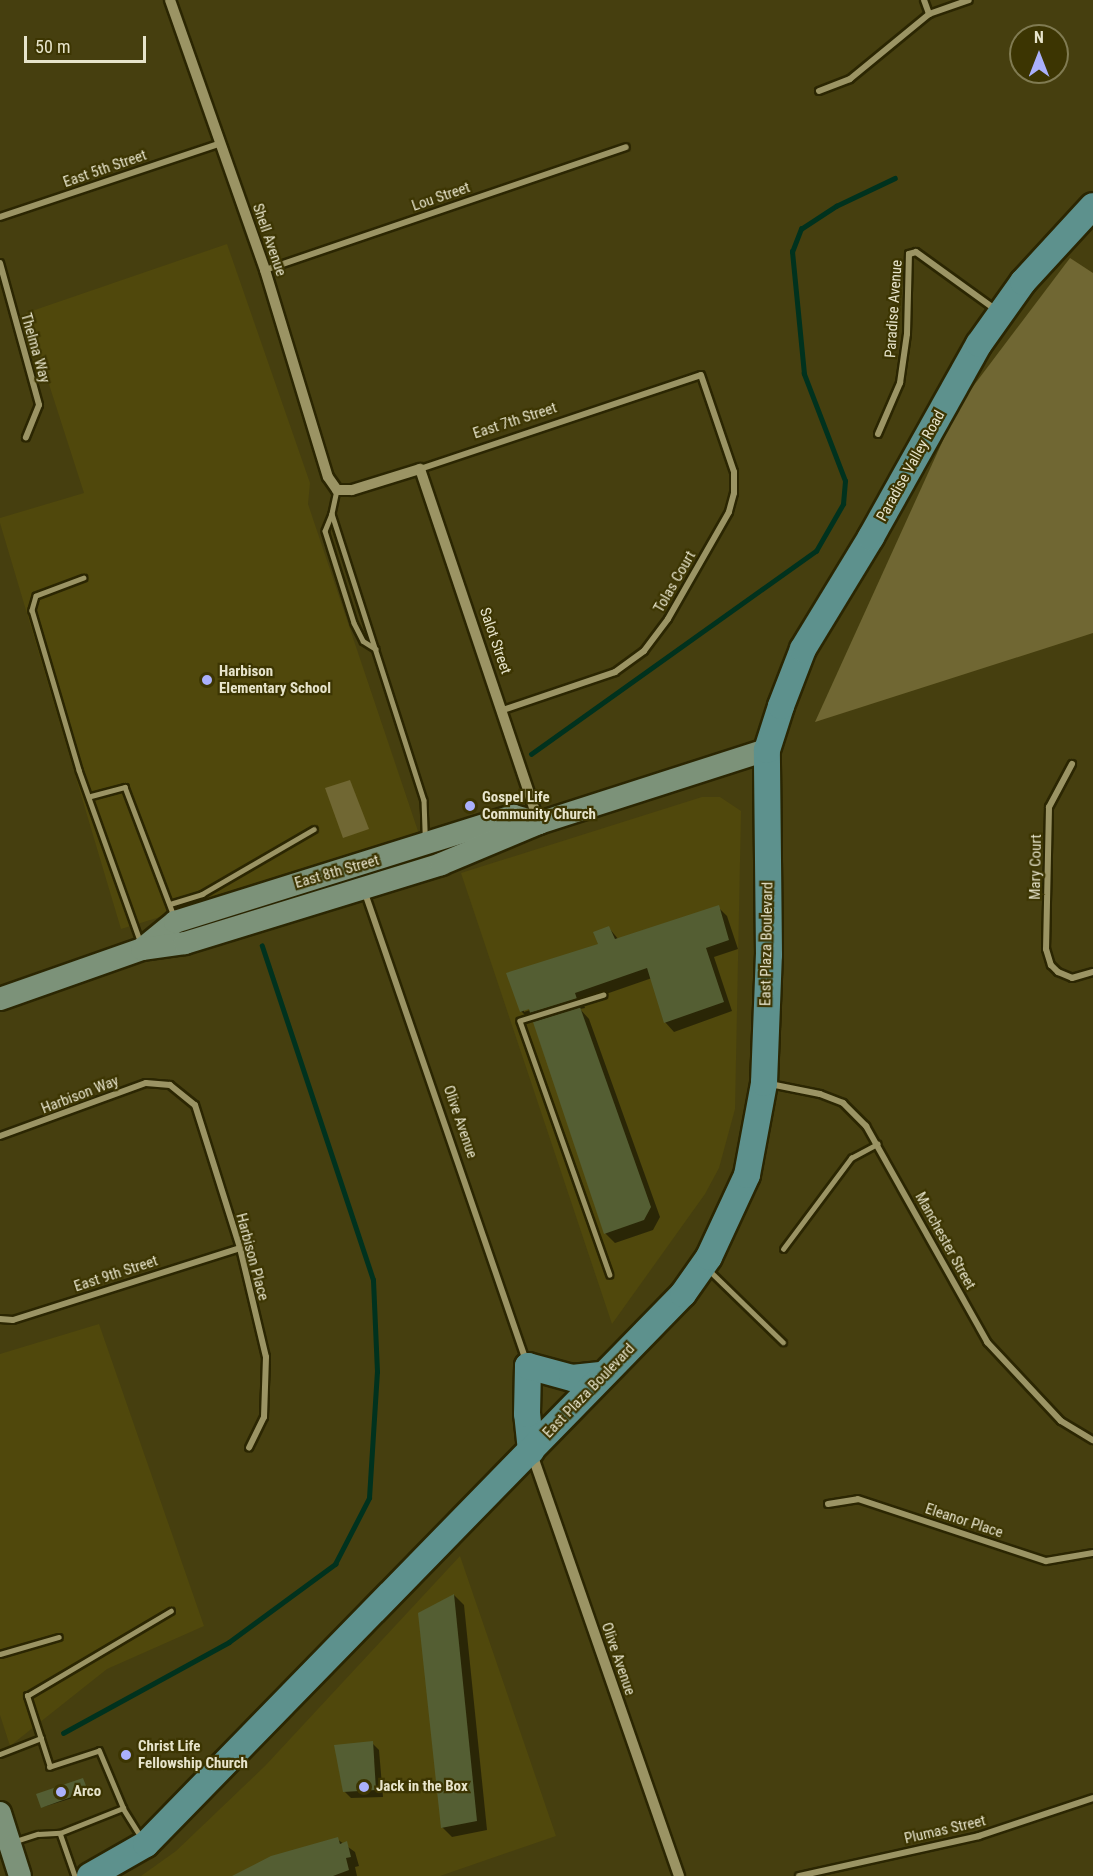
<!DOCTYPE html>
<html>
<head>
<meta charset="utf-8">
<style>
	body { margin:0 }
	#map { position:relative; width:1093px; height:1876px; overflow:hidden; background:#463f0f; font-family:"Roboto Condensed",sans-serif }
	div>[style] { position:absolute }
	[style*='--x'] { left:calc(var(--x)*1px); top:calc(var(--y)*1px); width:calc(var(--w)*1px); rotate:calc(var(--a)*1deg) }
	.built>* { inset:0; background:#50480c }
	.green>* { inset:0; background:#706733 }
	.shadow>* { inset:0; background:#0007 }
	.stream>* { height:4.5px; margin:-2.25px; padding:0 2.25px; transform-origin:2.25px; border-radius:2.25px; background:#00321e }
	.building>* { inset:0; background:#545e33 }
	.roads { filter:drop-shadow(2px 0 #2b2602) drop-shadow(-2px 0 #2b2602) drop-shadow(0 2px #2b2602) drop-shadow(0 -2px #2b2602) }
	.service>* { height:4.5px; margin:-2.25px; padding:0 2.25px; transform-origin:2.25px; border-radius:2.25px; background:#9b9464 }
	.minor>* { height:6px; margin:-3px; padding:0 3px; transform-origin:3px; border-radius:3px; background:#9b9464 }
	.tertiary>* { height:10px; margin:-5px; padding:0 5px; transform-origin:5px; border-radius:5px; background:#9b9464 }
	.secondary>* { height:22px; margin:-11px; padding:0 11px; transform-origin:11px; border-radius:11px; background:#7c9279 }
	.primary>* { height:26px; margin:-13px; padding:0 13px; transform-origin:13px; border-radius:13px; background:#5d918d }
	.dots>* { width:16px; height:16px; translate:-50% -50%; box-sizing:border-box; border:3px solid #3c3502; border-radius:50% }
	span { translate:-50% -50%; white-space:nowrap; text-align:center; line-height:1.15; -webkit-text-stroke:4.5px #3c3502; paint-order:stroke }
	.street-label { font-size:15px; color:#e7e4cb }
	.poi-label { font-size:15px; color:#e7e4cb; font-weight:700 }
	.left { translate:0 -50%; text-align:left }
	.north { position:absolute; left:1009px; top:24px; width:60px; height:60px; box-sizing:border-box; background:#3c3502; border:2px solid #807b52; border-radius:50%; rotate:0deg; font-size:16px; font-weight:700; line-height:24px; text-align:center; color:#e7e4cb }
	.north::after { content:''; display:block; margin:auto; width:21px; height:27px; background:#aab0fb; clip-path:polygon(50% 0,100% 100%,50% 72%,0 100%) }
	.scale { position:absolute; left:24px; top:36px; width:122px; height:27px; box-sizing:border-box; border:3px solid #e7e4cb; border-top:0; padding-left:8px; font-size:18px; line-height:21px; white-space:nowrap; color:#e7e4cb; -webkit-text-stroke:4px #3c3502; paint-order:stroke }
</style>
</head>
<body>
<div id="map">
	<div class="built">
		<div style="clip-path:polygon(227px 244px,310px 483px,308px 504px,420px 837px,121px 929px,0 523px,0 518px,84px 493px,26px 313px)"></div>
		<div style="clip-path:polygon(702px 797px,720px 797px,741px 811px,735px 1109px,719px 1168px,705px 1194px,612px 1324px,461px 873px)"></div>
		<div style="clip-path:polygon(99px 1324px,204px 1626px,107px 1669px,10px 1746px,0 1715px,0 1354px)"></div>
		<div style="clip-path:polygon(460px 1556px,556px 1836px,440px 1876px,141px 1876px,176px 1851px,265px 1766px)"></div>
	</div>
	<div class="green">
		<div style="clip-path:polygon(1070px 258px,1093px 273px,1093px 633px,815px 722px,959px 405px)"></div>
		<div style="clip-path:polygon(350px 780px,369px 829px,343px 838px,325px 788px)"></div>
	</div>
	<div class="shadow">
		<div style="clip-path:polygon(evenodd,718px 907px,727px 916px,738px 949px,714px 957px,732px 1011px,674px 1032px,665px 1022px,652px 978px,583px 1002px,585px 1008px,580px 1009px,589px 1019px,660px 1217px,653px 1230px,615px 1243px,605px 1233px,540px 1021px,530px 1020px,521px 1011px,600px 945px,609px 928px,619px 940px,718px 907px,536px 1008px,524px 1012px,524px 1009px,536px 1008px)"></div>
		<div style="clip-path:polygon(454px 1595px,464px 1605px,487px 1830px,452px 1837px,442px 1827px)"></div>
		<div style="clip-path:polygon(372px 1743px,379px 1750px,383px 1797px,351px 1798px,344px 1791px)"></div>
		<div style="clip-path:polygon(82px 1779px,89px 1793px,43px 1807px)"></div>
		<div style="clip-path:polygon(337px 1839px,355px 1852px,359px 1866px,355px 1867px,357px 1876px,234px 1876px)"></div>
	</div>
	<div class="stream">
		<div style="--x:531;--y:754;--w:350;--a:-35.5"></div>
		<div style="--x:816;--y:551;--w:54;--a:-60.1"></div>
		<div style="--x:843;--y:504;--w:23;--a:-85"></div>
		<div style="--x:845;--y:481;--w:115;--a:-111"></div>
		<div style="--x:804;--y:374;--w:123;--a:-95.6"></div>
		<div style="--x:792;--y:252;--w:25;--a:-69"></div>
		<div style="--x:801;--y:229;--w:42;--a:-33.3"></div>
		<div style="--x:836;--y:206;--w:65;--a:-25.4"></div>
		<div style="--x:63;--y:1733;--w:189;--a:-28.7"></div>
		<div style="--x:229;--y:1642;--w:132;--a:-36.3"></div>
		<div style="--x:335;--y:1564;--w:74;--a:-62.7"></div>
		<div style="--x:369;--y:1498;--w:126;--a:-86.4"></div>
		<div style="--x:377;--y:1372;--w:92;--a:-92.5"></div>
		<div style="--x:373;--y:1280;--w:352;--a:-108.4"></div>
	</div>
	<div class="building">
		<div style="clip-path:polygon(719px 905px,729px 940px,706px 948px,724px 1002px,664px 1023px,647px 968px,575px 993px,577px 999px,530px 1013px,529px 1009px,520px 1012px,506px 973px,598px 944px,593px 932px,609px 926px,615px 939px)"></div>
		<div style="clip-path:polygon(580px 1007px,651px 1207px,644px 1220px,604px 1234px,533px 1022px)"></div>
		<div style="clip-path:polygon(454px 1594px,477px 1821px,441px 1828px,418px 1613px)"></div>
		<div style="clip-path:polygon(373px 1741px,376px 1790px,343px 1792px,334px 1745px)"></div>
		<div style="clip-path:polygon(83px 1778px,88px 1791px,41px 1808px,36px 1794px)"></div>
		<div style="clip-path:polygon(338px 1837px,340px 1844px,347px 1841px,351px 1857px,346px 1858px,349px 1870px,333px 1876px,232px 1876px,271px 1856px)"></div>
	</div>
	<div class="roads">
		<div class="service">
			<div style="--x:337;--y:490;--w:25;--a:102"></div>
			<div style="--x:332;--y:514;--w:300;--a:72.2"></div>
			<div style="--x:424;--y:800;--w:38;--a:88"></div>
			<div style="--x:332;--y:514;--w:18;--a:112"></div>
			<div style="--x:325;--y:531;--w:96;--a:72.5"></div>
			<div style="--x:354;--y:623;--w:20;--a:63"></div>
			<div style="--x:363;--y:641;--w:15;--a:32"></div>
			<div style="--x:84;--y:578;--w:51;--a:159.4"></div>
			<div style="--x:36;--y:596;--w:15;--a:106"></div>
			<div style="--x:32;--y:610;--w:167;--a:73.6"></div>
			<div style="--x:79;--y:770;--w:184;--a:70.3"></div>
			<div style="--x:91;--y:796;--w:35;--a:-15"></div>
			<div style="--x:125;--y:787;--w:138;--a:69.2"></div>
			<div style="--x:170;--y:904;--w:34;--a:-17"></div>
			<div style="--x:202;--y:894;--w:129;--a:-30.1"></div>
			<div style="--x:604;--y:995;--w:88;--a:162.8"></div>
			<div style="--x:520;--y:1021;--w:269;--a:70.5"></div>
			<div style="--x:783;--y:1249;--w:114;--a:-53.2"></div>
			<div style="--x:851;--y:1158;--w:30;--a:-28"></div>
			<div style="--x:710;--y:1271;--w:102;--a:44.2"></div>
			<div style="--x:0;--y:1654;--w:61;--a:-16.1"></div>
			<div style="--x:0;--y:1754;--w:44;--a:-21.3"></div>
			<div style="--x:123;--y:1808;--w:62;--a:-112.8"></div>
			<div style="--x:99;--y:1751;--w:52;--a:161.9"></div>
			<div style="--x:50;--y:1767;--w:75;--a:-107.9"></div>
			<div style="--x:27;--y:1696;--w:167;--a:-30.6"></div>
			<div style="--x:60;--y:1833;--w:46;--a:70.8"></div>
			<div style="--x:16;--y:1841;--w:23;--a:-18"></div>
			<div style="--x:38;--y:1834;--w:22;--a:-3"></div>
			<div style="--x:60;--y:1833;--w:68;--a:-21.6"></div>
			<div style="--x:123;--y:1808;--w:34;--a:58"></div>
		</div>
		<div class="minor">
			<div style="--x:924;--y:0;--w:15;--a:70"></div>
			<div style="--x:819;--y:91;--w:33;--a:-21"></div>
			<div style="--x:850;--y:79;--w:102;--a:-39.4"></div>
			<div style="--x:929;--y:14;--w:42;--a:-19.3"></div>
			<div style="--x:0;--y:217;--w:230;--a:-18.5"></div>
			<div style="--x:0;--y:263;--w:147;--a:74.6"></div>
			<div style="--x:39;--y:405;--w:35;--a:112"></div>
			<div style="--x:265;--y:270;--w:381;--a:-18.8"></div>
			<div style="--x:878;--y:434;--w:56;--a:-66.7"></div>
			<div style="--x:900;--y:383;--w:49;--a:-81.9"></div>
			<div style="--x:907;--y:334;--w:80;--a:-88.6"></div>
			<div style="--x:909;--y:254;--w:7;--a:-16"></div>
			<div style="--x:916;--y:252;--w:99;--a:35.9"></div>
			<div style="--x:420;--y:469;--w:296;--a:-18.5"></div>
			<div style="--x:701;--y:375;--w:102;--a:71.2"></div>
			<div style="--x:734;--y:472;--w:21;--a:90"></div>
			<div style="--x:734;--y:493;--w:20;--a:105"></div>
			<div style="--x:729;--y:512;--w:123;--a:119.7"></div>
			<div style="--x:668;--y:619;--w:40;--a:127"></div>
			<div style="--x:644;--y:651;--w:36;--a:144"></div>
			<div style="--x:615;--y:672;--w:118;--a:161.3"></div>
			<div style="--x:1072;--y:764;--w:49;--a:118.1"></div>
			<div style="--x:1049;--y:807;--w:142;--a:91.2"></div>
			<div style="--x:1046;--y:949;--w:17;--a:73"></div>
			<div style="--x:1051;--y:965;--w:10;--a:45"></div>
			<div style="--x:1058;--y:972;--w:15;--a:23"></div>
			<div style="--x:1072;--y:978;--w:22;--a:-16"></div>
			<div style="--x:365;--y:893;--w:494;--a:71"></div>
			<div style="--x:770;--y:1084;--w:51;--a:11.3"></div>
			<div style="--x:820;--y:1094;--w:25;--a:21"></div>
			<div style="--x:843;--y:1103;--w:33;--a:45"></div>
			<div style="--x:866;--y:1126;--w:248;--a:60.7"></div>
			<div style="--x:987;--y:1342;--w:108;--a:46.9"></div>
			<div style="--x:1061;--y:1421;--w:37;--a:31"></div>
			<div style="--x:0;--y:1136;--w:155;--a:-20"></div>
			<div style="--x:146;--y:1083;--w:24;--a:5"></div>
			<div style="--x:170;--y:1085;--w:32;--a:39"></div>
			<div style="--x:195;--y:1105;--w:150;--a:72.5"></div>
			<div style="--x:240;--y:1248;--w:112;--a:76.6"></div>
			<div style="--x:266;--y:1357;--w:60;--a:91.9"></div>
			<div style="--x:264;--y:1417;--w:34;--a:116"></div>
			<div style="--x:0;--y:1319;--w:13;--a:4"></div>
			<div style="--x:13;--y:1320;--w:238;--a:-17.6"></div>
			<div style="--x:828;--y:1504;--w:30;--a:-9"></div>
			<div style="--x:858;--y:1499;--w:198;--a:18.3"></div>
			<div style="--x:1046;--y:1561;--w:48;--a:-9.7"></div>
			<div style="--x:799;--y:1876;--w:184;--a:-12.5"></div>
			<div style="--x:979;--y:1836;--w:120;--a:-18.4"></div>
		</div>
		<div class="tertiary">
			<div style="--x:170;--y:0;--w:286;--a:70.6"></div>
			<div style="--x:265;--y:270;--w:216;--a:73.1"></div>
			<div style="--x:328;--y:477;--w:16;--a:55"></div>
			<div style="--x:337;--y:490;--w:15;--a:0"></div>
			<div style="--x:352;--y:490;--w:71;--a:-17.2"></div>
			<div style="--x:420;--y:469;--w:373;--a:71.4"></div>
			<div style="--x:531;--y:1451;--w:450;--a:70.8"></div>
		</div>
		<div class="secondary">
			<div style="--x:142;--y:949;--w:43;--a:-39.3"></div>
			<div style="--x:175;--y:922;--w:355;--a:-17.4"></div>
			<div style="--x:514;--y:816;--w:26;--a:16"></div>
			<div style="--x:0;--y:999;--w:151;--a:-19.4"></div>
			<div style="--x:142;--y:949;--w:43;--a:-7.9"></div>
			<div style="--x:185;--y:943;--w:268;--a:-17.1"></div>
			<div style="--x:441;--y:864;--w:106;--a:-22.7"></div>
			<div style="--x:539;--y:823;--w:239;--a:-17.8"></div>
			<div style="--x:0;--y:1813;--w:66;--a:72.4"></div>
		</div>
		<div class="primary">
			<div style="--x:531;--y:1451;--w:37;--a:-96"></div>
			<div style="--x:527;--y:1414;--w:48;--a:-88.8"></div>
			<div style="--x:528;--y:1366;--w:46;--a:15.3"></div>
			<div style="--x:572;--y:1378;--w:31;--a:-6"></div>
			<div style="--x:90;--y:1876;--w:64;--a:-29.7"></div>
			<div style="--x:146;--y:1844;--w:769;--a:-45.69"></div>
			<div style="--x:683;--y:1294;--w:45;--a:-54.9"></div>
			<div style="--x:709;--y:1257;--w:90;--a:-65.1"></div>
			<div style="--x:747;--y:1175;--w:94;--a:-79.5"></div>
			<div style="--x:764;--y:1083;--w:128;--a:-87.8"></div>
			<div style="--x:769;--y:955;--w:205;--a:-90.6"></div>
			<div style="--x:767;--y:750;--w:46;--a:-72.3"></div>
			<div style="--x:781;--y:706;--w:61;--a:-68.9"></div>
			<div style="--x:803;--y:649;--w:131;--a:-58.7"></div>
			<div style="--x:871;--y:537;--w:221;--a:-60.8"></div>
			<div style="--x:979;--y:344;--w:76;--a:-54.6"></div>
			<div style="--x:1023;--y:282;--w:103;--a:-47.4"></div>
		</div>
	</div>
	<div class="dots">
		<div style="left:207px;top:680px;background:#aab0fb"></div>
		<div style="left:470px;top:806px;background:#aab0fb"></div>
		<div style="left:126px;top:1755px;background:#aab0fb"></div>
		<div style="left:364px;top:1787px;background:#aab0fb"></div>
		<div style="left:61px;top:1792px;background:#aab0fb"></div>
	</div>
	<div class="street-label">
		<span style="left:105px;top:169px;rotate:-19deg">East 5th Street</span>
		<span style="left:441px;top:197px;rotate:-19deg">Lou Street</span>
		<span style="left:269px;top:240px;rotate:71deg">Shell Avenue</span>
		<span style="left:894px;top:309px;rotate:-86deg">Paradise Avenue</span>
		<span style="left:35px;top:348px;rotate:74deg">Thelma Way</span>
		<span style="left:515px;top:421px;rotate:-18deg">East 7th Street</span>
		<span style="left:911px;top:466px;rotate:-61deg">Paradise Valley Road</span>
		<span style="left:675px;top:582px;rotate:-60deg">Tolas Court</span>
		<span style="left:495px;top:641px;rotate:71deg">Salot Street</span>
		<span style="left:1036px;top:867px;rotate:-89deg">Mary Court</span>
		<span style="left:337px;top:872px;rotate:-16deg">East 8th Street</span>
		<span style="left:767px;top:944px;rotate:-89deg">East Plaza Boulevard</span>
		<span style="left:80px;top:1095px;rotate:-21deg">Harbison Way</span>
		<span style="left:460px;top:1122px;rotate:71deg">Olive Avenue</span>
		<span style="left:945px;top:1241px;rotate:61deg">Manchester Street</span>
		<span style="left:252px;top:1257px;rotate:75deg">Harbison Place</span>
		<span style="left:116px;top:1274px;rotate:-18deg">East 9th Street</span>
		<span style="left:589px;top:1391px;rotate:-46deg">East Plaza Boulevard</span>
		<span style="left:964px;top:1521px;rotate:18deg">Eleanor Place</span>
		<span style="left:618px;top:1659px;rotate:71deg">Olive Avenue</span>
		<span style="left:945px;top:1830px;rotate:-13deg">Plumas Street</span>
	</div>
	<div class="poi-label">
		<span class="left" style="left:219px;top:680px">Harbison<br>Elementary School</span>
		<span class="left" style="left:482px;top:806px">Gospel Life<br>Community Church</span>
		<span class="left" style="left:138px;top:1755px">Christ Life<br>Fellowship Church</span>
		<span class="left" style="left:376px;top:1787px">Jack in the Box</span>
		<span class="left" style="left:73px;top:1792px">Arco</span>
	</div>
	<div class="north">N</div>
	<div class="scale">50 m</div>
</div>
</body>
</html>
